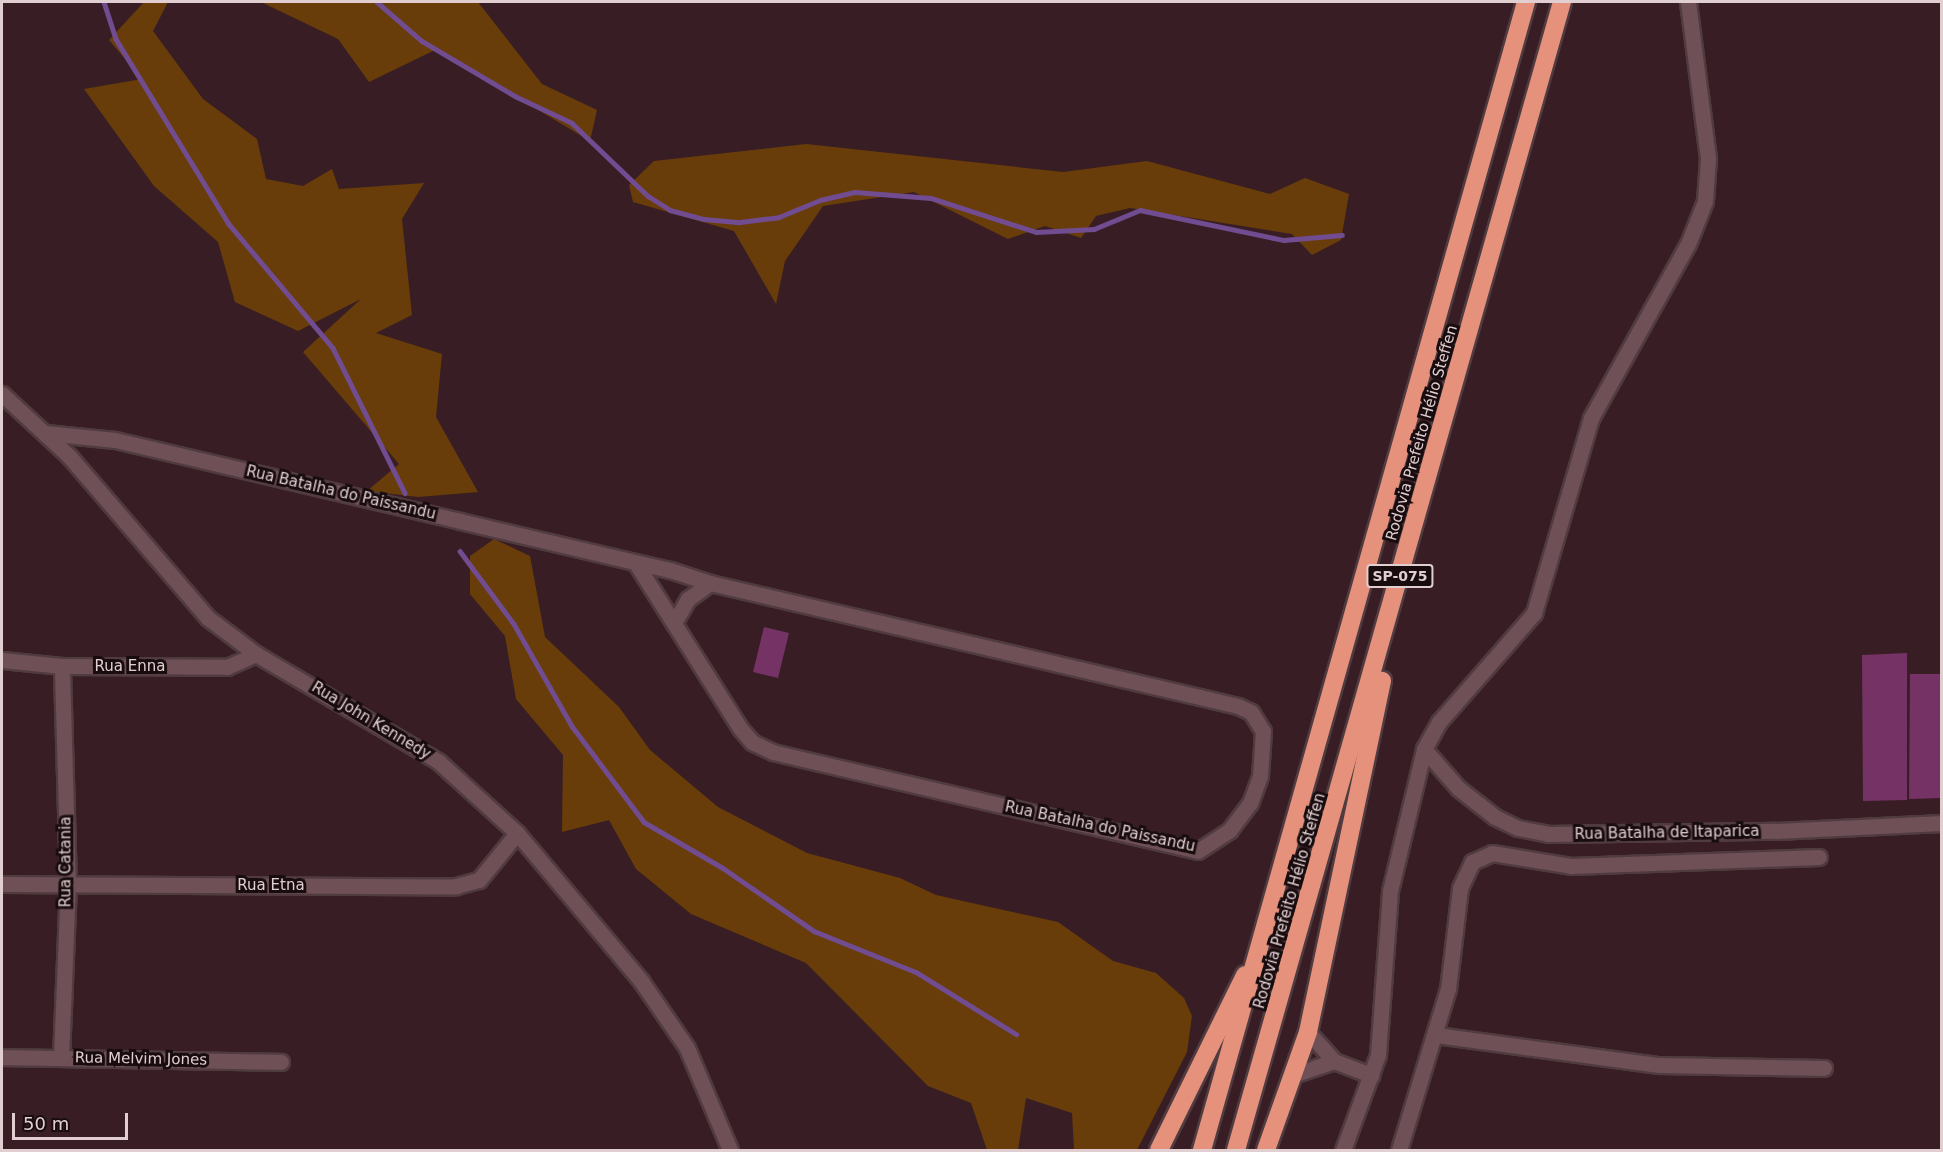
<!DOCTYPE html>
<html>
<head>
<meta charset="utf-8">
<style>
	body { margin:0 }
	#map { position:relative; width:1943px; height:1152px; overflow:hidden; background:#381e24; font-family:"DejaVu Sans",sans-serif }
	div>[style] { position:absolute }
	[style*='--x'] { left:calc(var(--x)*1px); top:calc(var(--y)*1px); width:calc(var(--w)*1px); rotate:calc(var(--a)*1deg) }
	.green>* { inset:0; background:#683d09 }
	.stream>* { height:4.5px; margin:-2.25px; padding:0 2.25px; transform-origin:2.25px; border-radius:2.25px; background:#714c90 }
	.building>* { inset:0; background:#743265 }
	.roads { filter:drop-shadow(2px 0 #503b40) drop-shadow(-2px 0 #503b40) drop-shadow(0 2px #503b40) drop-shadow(0 -2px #503b40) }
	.minor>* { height:15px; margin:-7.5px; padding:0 7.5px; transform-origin:7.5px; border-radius:7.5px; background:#6e5056 }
	.highway>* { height:18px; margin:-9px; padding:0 9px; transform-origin:9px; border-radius:9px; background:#e6917b }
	span { translate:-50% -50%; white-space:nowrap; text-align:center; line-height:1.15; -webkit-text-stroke:6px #180c0e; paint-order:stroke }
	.shield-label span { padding:2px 4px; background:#180c0e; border:2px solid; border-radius:4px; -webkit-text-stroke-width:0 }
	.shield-label { font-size:14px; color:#e0ced1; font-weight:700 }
	.street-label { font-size:15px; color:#e0ced1 }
	.frame { position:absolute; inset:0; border:3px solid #e0ced1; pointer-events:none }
	.scale { position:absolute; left:12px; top:1113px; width:116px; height:27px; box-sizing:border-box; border:3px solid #e0ced1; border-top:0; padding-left:8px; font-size:18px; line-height:21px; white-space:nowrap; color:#e0ced1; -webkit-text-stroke:4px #180c0e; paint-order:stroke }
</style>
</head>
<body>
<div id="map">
	<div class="green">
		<div style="clip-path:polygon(144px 2px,168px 2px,153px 31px,203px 99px,257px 139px,266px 179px,303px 186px,332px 169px,339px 189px,424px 183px,402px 219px,412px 315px,376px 333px,442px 354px,436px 417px,478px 492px,418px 497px,367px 491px,399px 464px,303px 352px,361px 299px,298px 331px,235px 302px,218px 242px,154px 186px,84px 89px,142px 79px,109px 40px)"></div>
		<div style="clip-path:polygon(261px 2px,478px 2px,542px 84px,597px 110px,590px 141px,437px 49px,369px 82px,338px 39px)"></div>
		<div style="clip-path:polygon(806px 144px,1063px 172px,1147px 161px,1270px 194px,1305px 178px,1349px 194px,1341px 240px,1312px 255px,1292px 234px,1130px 208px,1096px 216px,1081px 238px,1045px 226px,1008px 239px,914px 192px,823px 206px,785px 261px,776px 304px,734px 231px,633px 202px,629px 185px,654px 161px)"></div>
		<div style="clip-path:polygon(494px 539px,530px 556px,545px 637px,619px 707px,650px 750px,718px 807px,807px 853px,900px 878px,936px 895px,1058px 922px,1113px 961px,1156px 973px,1184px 998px,1192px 1016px,1187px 1052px,1137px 1150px,1074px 1150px,1072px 1113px,1026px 1098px,1018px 1150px,987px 1150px,971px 1103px,928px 1086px,806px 963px,691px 914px,636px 869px,609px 820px,562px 832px,563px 755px,516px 699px,505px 636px,470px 594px,470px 556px)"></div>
	</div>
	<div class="stream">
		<div style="--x:104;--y:2;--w:39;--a:72"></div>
		<div style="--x:116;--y:39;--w:217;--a:58.6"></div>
		<div style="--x:229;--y:224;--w:162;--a:50"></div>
		<div style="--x:333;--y:348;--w:162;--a:63.6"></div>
		<div style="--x:377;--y:2;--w:60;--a:40.9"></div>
		<div style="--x:422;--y:41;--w:108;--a:30.6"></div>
		<div style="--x:515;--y:96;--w:63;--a:25.3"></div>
		<div style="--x:572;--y:123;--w:105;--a:43.8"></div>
		<div style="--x:648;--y:196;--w:26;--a:32"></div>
		<div style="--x:670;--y:210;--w:35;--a:15"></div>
		<div style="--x:704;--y:219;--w:36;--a:5"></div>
		<div style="--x:740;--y:222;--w:39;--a:-7"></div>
		<div style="--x:779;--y:217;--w:44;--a:-22.5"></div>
		<div style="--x:820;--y:200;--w:36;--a:-13"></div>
		<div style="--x:855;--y:192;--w:76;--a:4.5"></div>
		<div style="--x:931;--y:198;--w:110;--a:17.9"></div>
		<div style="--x:1036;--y:232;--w:58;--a:-3"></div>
		<div style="--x:1094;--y:229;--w:50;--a:-22.4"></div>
		<div style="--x:1140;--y:210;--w:147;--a:11.8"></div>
		<div style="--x:1284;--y:240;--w:58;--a:-4.9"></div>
		<div style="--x:460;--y:551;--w:91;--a:53.5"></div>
		<div style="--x:514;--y:624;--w:117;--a:60.4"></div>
		<div style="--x:572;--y:726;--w:120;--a:53.1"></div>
		<div style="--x:644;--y:822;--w:91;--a:30.2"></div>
		<div style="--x:723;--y:868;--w:111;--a:34.7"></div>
		<div style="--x:814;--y:931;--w:110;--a:21.9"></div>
		<div style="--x:916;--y:972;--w:118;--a:31.8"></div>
	</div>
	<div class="building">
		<div style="clip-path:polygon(764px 627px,789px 633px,778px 678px,753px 672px)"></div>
		<div style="clip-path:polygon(1907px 653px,1907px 800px,1863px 801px,1862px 655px)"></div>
		<div style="clip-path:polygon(1910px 674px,1942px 674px,1942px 798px,1909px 799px)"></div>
	</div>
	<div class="roads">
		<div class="minor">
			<div style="--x:2;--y:394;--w:91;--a:42.8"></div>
			<div style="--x:69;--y:456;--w:213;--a:49.4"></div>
			<div style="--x:208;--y:618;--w:60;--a:36.9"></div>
			<div style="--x:256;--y:654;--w:212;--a:30.5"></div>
			<div style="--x:439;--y:762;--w:105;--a:42.3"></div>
			<div style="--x:517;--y:833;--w:193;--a:50"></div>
			<div style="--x:641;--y:981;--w:81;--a:55.5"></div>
			<div style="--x:687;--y:1048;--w:111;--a:67.1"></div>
			<div style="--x:46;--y:433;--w:69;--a:5.8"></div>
			<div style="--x:115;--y:440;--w:354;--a:13.2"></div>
			<div style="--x:460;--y:521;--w:180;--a:13.2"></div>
			<div style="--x:635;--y:562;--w:36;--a:13"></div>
			<div style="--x:670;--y:570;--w:42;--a:18"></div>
			<div style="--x:710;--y:583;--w:542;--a:13.11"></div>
			<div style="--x:1238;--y:706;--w:14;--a:25"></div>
			<div style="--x:1251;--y:712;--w:22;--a:58"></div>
			<div style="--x:1263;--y:731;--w:45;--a:93.8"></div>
			<div style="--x:1260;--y:776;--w:29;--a:110"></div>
			<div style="--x:1250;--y:803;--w:34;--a:127"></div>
			<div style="--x:1230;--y:830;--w:38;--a:147"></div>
			<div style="--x:1198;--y:851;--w:436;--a:-166.9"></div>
			<div style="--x:773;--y:752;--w:23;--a:-155"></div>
			<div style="--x:752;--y:742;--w:18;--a:-131"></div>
			<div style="--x:740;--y:728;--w:196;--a:-122.3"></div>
			<div style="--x:674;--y:623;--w:28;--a:-60"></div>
			<div style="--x:688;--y:599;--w:27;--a:-36"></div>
			<div style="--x:2;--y:660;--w:60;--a:5.7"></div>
			<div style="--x:62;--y:666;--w:165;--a:0.3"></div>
			<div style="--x:227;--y:667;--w:32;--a:-24"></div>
			<div style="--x:1424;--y:749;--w:52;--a:48.9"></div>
			<div style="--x:1458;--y:788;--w:47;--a:38.1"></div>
			<div style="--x:1495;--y:817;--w:25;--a:26"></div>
			<div style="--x:1518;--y:828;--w:31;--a:11"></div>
			<div style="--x:1548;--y:834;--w:228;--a:-0.8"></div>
			<div style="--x:1776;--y:831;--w:166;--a:-2.8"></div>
			<div style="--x:2;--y:884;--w:454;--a:0.3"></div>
			<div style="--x:456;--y:886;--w:24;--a:-15"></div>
			<div style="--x:479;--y:880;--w:60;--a:-51"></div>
			<div style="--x:1308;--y:1032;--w:39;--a:48"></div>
			<div style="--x:1436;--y:1035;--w:225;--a:7.7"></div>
			<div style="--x:1659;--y:1065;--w:165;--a:1"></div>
			<div style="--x:2;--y:1057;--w:279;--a:1"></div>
			<div style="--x:61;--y:1058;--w:173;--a:-87.7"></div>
			<div style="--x:68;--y:885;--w:219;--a:-91.6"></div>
			<div style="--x:1296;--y:1074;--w:40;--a:-18.9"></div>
			<div style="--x:1334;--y:1061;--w:40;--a:21"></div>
			<div style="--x:1343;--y:1150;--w:101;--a:-69.8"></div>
			<div style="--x:1378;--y:1055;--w:164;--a:-85.8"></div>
			<div style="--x:1390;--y:891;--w:146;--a:-76.5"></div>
			<div style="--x:1424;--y:749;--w:31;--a:-61"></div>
			<div style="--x:1439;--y:722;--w:145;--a:-48.9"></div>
			<div style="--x:1534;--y:613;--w:203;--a:-73.7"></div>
			<div style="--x:1591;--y:418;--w:199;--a:-60.9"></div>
			<div style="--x:1688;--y:244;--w:46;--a:-68.4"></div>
			<div style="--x:1705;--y:201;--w:43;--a:-86"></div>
			<div style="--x:1708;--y:158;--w:157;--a:-97.3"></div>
			<div style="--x:1399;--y:1150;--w:168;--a:-73.1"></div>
			<div style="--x:1448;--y:989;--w:102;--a:-83.2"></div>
			<div style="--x:1460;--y:888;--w:29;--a:-65"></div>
			<div style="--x:1472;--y:862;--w:22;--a:-24"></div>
			<div style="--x:1492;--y:853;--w:80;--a:9.3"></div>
			<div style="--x:1571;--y:866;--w:248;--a:-2.1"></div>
		</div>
		<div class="highway">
			<div style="--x:1159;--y:1150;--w:195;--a:-63.8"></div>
			<div style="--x:1202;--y:1150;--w:1193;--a:-74.24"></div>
			<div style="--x:1236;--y:1150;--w:1193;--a:-74.15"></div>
			<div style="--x:1266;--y:1150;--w:125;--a:-70.4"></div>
			<div style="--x:1308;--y:1032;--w:359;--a:-78.1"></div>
		</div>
	</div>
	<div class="shield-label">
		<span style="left:1400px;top:576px">SP-075</span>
	</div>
	<div class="street-label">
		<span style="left:1422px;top:433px;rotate:-74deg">Rodovia Prefeito Hélio Steffen</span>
		<span style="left:341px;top:493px;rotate:13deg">Rua Batalha do Paissandu</span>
		<span style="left:130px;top:667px">Rua Enna</span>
		<span style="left:371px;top:721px;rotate:31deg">Rua John Kennedy</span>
		<span style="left:1100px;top:827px;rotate:12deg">Rua Batalha do Paissandu</span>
		<span style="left:1667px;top:833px;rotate:-1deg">Rua Batalha de Itaparica</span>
		<span style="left:66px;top:862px;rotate:-90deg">Rua Catania</span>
		<span style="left:271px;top:886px">Rua Etna</span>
		<span style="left:1290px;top:901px;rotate:-74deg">Rodovia Prefeito Hélio Steffen</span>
		<span style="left:141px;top:1059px;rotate:1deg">Rua Melvim Jones</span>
	</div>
	<div class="frame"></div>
	<div class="scale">50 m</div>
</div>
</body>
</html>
